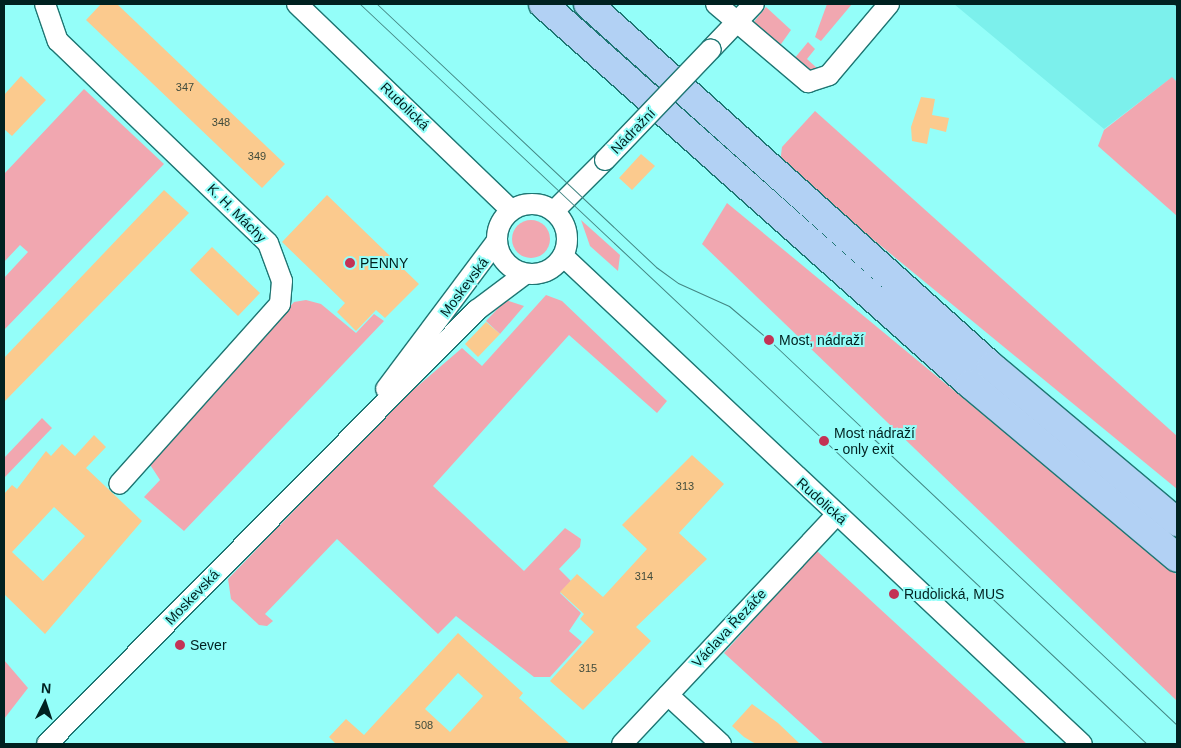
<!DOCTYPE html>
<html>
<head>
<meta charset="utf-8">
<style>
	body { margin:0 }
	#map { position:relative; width:1181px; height:748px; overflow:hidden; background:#94fef9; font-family:Arial,sans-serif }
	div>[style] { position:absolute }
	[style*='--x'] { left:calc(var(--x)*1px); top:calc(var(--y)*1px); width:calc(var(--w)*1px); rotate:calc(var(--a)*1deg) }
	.built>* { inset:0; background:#7cf0ec }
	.green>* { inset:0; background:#f1a7b0 }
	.round { border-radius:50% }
	.building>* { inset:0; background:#fbca8e }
	.roads { filter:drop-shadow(1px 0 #1e7673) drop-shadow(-1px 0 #1e7673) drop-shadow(0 1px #1e7673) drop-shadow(0 -1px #1e7673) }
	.minor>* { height:20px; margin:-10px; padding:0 10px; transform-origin:10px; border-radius:10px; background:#fff }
	.minor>.ring { margin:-10px; padding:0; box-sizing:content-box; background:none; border:20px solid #fff; border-radius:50% }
	.highway>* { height:28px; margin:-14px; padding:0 14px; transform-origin:14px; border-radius:14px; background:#b2d1f4 }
	.tram>* { height:1px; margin:-0.5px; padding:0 0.5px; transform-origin:0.5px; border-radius:0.5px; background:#438683 }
	.rail>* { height:4px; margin-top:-2px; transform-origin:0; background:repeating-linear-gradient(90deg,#438683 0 10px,transparent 0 15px) }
	.bridges { filter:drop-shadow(1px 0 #1e7673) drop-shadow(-1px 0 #1e7673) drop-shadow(0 1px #1e7673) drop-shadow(0 -1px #1e7673) }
	.minor-bridge>* { height:20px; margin:-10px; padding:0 10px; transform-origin:10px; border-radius:10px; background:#fff }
	.dots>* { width:14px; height:14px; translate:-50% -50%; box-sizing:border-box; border:2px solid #94fef9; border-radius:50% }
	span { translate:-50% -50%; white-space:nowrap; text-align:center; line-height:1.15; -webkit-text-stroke:4px #94fef9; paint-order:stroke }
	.number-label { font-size:11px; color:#3f4b3c }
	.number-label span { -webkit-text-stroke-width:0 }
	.street-label { font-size:14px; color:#002120 }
	.poi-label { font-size:14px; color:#002120 }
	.left { translate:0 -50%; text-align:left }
	.frame { position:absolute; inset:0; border:5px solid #002120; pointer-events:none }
	.north { position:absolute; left:20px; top:678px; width:50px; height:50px; -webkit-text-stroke:4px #94fef9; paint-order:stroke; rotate:4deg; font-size:14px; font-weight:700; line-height:20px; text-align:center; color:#002120 }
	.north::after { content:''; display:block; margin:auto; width:18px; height:22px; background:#002120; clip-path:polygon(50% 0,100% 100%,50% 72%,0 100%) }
</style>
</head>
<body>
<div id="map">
	<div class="built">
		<div style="clip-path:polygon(954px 4px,1177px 4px,1177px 82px,1171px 78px,1104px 129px)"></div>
	</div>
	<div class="green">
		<div style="clip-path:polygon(827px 4px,852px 4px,821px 41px,815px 37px)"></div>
		<div style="clip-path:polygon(766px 7px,791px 30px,779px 47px,753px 23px)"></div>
		<div style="clip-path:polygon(808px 42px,815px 49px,807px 59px,818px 69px,812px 72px,794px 59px)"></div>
		<div style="clip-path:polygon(1172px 77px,1177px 82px,1177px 216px,1098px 146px,1104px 130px)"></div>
		<div style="clip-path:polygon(84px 89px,164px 164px,4px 330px,4px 278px,28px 252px,20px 245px,4px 262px,4px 174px)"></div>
		<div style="clip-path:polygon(815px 111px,1177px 436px,1177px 489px,780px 163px,782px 147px)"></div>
		<div style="clip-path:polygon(727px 203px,1177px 575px,1177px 701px,702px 244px)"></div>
		<div class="round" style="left:512px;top:220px;width:38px;height:38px"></div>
		<div style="clip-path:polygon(581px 220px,620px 255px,618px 271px,590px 246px)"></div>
		<div style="clip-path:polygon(546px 295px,562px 301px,667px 401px,657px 413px,569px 335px,433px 486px,524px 571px,565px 528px,581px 539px,580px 547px,559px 569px,571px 581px,560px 593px,581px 613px,569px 631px,582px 642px,550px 677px,534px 677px,456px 616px,438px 634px,337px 539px,265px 614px,273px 621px,267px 626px,259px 625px,231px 599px,228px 579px,398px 403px,462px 348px,482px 366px)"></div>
		<div style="clip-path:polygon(306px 300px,321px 304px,356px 333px,374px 314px,384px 321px,184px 531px,144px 497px,160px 480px,149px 463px,294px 302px)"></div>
		<div style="clip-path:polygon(506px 300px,524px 306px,500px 334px,486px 321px)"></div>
		<div style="clip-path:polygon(42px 418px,52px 428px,4px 478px,4px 458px)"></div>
		<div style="clip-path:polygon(817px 550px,817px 551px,1027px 744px,824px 744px,724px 653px)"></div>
		<div style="clip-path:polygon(4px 660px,28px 688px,4px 719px)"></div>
	</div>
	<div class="building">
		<div style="clip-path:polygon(101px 4px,117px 4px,285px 164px,262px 188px,86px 20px)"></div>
		<div style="clip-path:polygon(21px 76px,46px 100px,12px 136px,4px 129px,4px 95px)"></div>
		<div style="clip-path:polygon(921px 97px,935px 99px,932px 115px,949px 118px,946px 132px,930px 128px,927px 144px,912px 141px,911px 127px)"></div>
		<div style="clip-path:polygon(641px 154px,655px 166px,632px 190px,619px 178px)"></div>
		<div style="clip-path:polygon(164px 190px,189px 213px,4px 402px,4px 358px)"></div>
		<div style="clip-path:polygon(327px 195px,419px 284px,385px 318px,376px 310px,356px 331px,337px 312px,345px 303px,282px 242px)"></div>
		<div style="clip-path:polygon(212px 247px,260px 293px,238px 316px,190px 270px)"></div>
		<div style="clip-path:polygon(486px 322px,500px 334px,478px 357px,465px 344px)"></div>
		<div style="clip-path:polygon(evenodd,94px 435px,106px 447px,86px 468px,142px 521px,45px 634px,4px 594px,4px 494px,12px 485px,17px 489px,46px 451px,51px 456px,62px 444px,75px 456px,94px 435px,54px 507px,85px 536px,43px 581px,12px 552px,54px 507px)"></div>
		<div style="clip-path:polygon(692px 455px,724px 484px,679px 533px,707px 559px,636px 627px,651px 641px,583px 710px,550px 681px,594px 632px,580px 619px,584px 614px,560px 592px,577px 574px,603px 597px,647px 549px,622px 525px)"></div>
		<div style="clip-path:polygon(evenodd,458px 633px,523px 693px,519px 698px,570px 744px,336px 744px,329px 737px,346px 719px,364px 735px,458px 633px,458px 673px,483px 696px,450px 732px,425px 709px,458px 673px)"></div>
		<div style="clip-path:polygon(752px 704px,778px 723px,800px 744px,756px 744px,744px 737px,732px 726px)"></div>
	</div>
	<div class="roads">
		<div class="minor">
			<div style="--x:45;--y:4;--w:39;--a:71"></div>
			<div style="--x:58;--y:41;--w:291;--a:43.9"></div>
			<div style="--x:268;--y:243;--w:40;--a:69.8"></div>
			<div style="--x:282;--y:281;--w:23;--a:95"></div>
			<div style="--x:280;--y:304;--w:241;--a:131.8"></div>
			<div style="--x:297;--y:4;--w:297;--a:43.9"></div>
			<div style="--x:716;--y:4;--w:121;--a:40.3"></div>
			<div style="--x:808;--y:82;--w:22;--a:-18"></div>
			<div style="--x:829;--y:75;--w:93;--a:-49.8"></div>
			<div style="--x:711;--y:49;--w:62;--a:-46.3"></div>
			<div class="ring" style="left:497px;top:204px;width:50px;height:50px"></div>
			<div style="--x:554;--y:211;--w:72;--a:-45"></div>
			<div style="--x:563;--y:256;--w:712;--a:43.24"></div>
			<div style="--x:386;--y:389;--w:184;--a:-53.2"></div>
			<div style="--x:668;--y:695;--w:72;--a:42.8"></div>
			<div style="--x:47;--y:744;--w:611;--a:-45.27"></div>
			<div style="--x:477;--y:310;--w:60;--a:-36.9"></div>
			<div style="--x:622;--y:744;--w:315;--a:-46.9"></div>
		</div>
		<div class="highway">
			<div style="--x:543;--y:4;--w:572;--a:41.67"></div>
			<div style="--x:970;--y:384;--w:270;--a:40"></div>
			<div style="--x:588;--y:4;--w:542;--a:41.93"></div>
			<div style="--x:991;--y:366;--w:243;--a:40"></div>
		</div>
	</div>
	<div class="tram">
		<div style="--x:360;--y:4;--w:1080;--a:43.24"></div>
		<div style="--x:377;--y:4;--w:383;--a:43.3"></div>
		<div style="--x:656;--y:267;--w:27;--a:36"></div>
		<div style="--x:678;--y:283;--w:56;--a:24.3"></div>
		<div style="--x:729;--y:306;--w:52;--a:40.4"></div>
		<div style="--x:769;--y:340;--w:561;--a:43.34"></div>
	</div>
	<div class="rail">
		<div style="--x:1176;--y:4;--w:1;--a:45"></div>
	</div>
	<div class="bridges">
		<div class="minor-bridge">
			<div style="--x:605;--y:160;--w:153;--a:-46.3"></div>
		</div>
	</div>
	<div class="dots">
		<div style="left:350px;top:263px;background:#c33355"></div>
		<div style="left:769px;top:340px;background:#c33355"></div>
		<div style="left:824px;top:441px;background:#c33355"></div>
		<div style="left:894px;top:594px;background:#c33355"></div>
		<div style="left:180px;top:645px;background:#c33355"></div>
	</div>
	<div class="number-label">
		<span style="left:185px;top:87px">347</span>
		<span style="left:221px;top:122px">348</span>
		<span style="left:257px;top:156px">349</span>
		<span style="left:685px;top:486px">313</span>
		<span style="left:644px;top:576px">314</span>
		<span style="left:588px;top:668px">315</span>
		<span style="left:424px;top:725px">508</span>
	</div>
	<div class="street-label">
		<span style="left:405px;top:106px;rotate:44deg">Rudolická</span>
		<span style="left:633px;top:131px;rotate:-46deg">Nádražní</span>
		<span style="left:237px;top:213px;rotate:45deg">K. H. Máchy</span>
		<span style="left:464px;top:287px;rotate:-53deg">Moskevská</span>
		<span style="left:822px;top:501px;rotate:42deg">Rudolická</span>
		<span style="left:192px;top:597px;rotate:-46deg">Moskevská</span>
		<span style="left:729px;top:628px;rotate:-47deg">Václava Řezáče</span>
	</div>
	<div class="poi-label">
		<span class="left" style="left:360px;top:263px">PENNY</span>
		<span class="left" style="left:779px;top:340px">Most, nádraží</span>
		<span class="left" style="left:834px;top:441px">Most nádraží<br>- only exit</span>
		<span class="left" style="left:904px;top:594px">Rudolická, MUS</span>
		<span class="left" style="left:190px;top:645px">Sever</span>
	</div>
	<div class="frame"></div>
	<div class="north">N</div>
</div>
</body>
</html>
